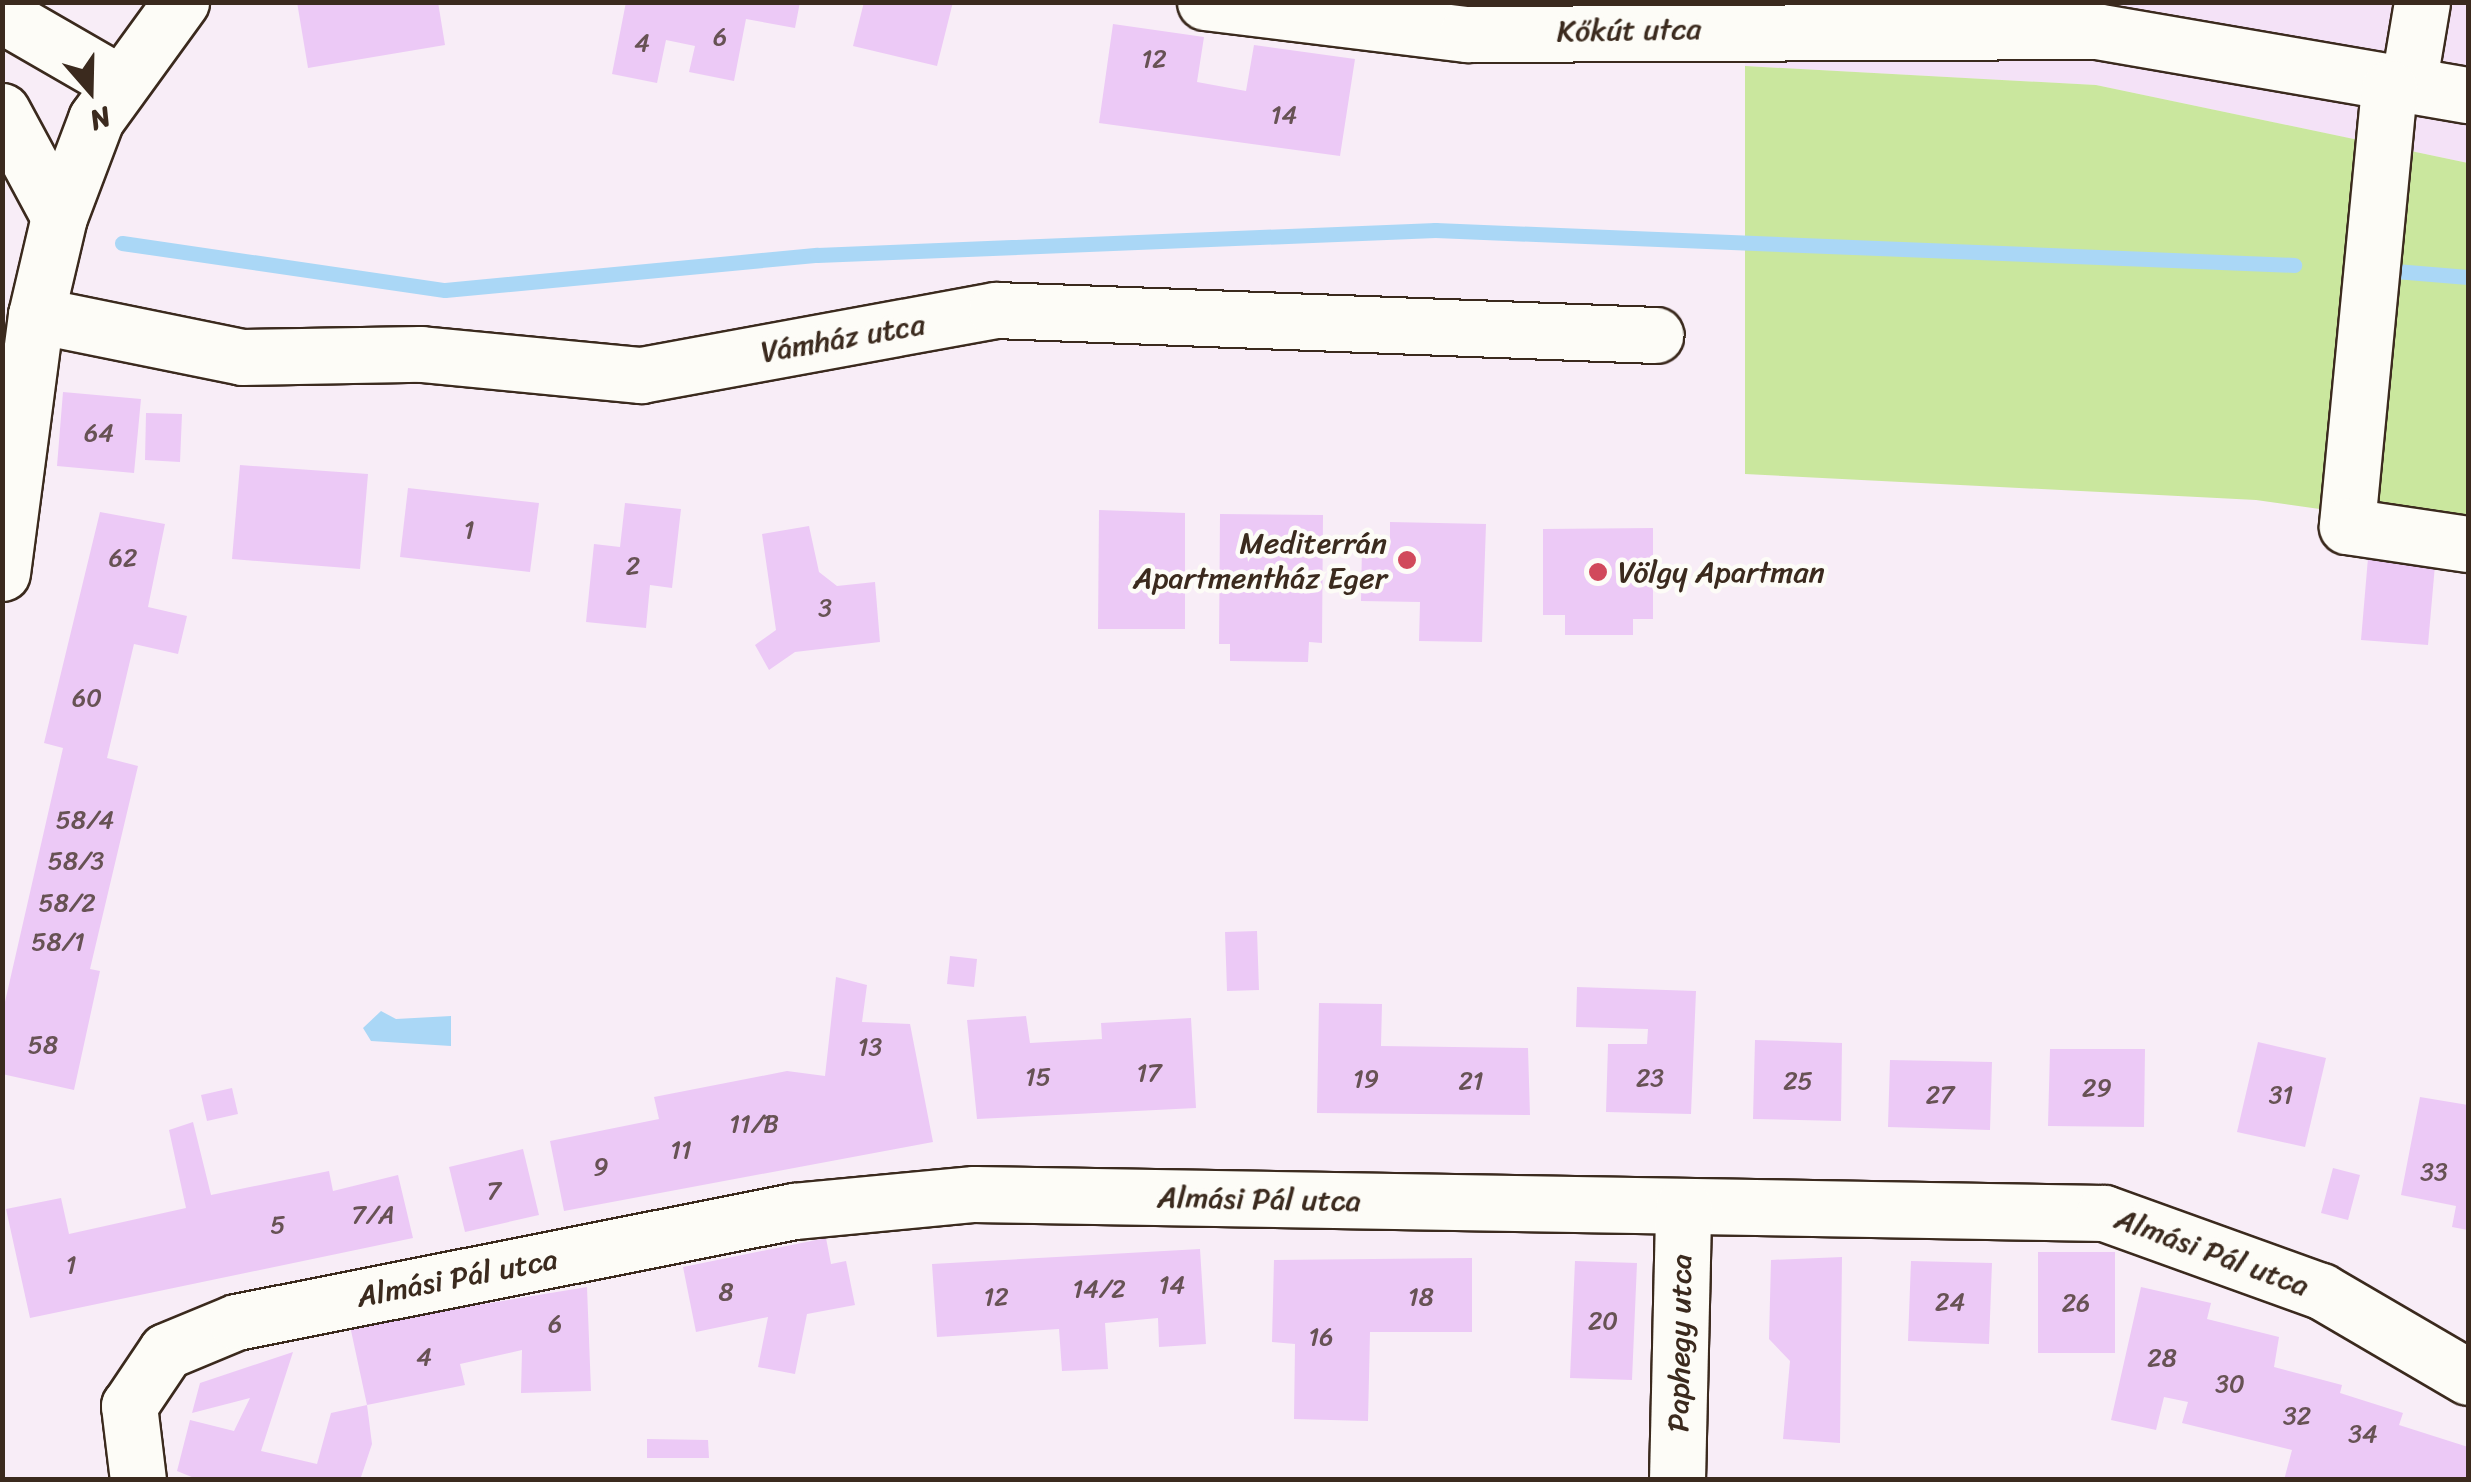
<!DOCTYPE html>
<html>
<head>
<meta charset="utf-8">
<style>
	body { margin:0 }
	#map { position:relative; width:2471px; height:1482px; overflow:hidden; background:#f8edf7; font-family:Sriracha,sans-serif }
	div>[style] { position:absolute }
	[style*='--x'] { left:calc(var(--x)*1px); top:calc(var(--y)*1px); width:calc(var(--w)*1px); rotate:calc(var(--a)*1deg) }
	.built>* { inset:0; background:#f4e2f7 }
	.green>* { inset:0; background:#cae79e }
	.water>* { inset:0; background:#aad7f6 }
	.stream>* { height:15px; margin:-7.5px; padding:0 7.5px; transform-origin:7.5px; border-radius:7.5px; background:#aad7f6 }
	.building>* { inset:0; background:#ecc9f6 }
	.roads { filter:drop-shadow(2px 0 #3b2a1e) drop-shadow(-2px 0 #3b2a1e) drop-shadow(0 2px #3b2a1e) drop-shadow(0 -2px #3b2a1e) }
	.minor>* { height:55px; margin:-27.5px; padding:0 27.5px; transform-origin:27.5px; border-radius:27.5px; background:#fdfcf7 }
	.major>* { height:55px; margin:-27.5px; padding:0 27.5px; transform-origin:27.5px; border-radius:27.5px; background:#fdfcf7 }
	.dots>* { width:28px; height:28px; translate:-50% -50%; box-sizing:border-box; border:5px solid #fdfcf7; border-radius:50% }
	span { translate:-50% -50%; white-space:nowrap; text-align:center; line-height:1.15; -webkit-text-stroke:9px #fdfcf7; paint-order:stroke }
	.number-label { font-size:25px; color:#675254 }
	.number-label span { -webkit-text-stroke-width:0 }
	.street-label { font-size:30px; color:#3b2a1e }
	.poi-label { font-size:30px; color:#3b2a1e }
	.right { translate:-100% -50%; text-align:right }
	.left { translate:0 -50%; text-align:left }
	.frame { position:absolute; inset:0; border:5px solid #3b2a1e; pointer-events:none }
	.north { position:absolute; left:40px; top:40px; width:100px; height:100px; -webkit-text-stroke:8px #fdfcf7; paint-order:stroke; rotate:160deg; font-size:28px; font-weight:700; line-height:40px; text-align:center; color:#3b2a1e }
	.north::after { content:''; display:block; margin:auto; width:35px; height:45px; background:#3b2a1e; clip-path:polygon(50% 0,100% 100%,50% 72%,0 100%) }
</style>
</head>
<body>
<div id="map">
	<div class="built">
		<div style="clip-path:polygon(1745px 3px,2468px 3px,2468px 163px,2096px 85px,1745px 66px)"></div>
	</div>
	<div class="green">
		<div style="clip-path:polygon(1745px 66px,2096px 85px,2468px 163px,2468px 530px,2256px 500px,1745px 474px)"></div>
	</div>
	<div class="water">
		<div style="clip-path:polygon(381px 1011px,396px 1019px,451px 1016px,451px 1046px,371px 1041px,363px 1028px)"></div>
	</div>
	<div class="stream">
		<div style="--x:122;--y:243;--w:326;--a:8.3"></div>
		<div style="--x:445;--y:290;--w:374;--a:-5.4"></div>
		<div style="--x:817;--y:255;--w:619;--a:-2.32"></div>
		<div style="--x:1435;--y:230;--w:860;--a:2.33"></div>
		<div style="--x:2383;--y:270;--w:85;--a:4.7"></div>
	</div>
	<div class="building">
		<div style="clip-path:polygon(297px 2px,438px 2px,445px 45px,308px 68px)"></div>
		<div style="clip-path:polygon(626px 2px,800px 2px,795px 28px,746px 19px,734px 81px,689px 72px,695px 46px,666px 40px,657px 83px,612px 74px)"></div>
		<div style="clip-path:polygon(864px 2px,953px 2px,937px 66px,853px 46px)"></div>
		<div style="clip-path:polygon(1113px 24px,1204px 37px,1197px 82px,1246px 91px,1254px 45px,1355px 59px,1340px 156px,1099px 123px)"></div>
		<div style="clip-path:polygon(63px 392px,141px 399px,134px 473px,57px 466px)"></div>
		<div style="clip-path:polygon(146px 413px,182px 414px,180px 462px,145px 460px)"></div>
		<div style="clip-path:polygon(240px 465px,368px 474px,360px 569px,232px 559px)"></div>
		<div style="clip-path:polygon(408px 488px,539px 503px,530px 572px,400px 557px)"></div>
		<div style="clip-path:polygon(625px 503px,681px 509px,672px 588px,650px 585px,646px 628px,586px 622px,594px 544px,620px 547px)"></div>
		<div style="clip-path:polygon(1099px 510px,1185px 513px,1185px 629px,1098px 629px)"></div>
		<div style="clip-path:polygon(100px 512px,165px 524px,148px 607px,187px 616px,178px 654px,134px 644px,107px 758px,138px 766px,90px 969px,100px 971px,74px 1090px,2px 1074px,2px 1015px,63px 748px,44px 743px)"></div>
		<div style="clip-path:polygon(1220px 514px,1323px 515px,1322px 643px,1309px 642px,1308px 662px,1230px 661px,1230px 644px,1219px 644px)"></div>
		<div style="clip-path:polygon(1390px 522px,1486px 524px,1482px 642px,1419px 641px,1420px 602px,1361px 601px,1362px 544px,1390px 544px)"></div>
		<div style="clip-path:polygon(809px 526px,819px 572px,837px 586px,875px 582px,880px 642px,795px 652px,769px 670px,755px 645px,776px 630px,762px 534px)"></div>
		<div style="clip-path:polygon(1653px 528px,1653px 619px,1633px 619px,1633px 635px,1565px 635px,1565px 615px,1543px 615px,1543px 529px)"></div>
		<div style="clip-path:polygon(2368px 558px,2435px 565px,2428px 645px,2361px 640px)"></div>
		<div style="clip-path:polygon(1257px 931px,1259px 990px,1227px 991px,1225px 932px)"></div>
		<div style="clip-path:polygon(950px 956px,977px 959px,974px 987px,947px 984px)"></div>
		<div style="clip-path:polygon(836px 977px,867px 985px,862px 1022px,910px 1024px,933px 1142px,564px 1211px,550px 1141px,659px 1119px,654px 1097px,787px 1071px,825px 1076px)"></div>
		<div style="clip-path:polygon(1577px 987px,1696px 991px,1691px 1114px,1606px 1112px,1608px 1044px,1647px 1044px,1648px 1029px,1576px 1027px)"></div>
		<div style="clip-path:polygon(1319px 1003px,1382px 1004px,1381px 1046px,1528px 1048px,1530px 1115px,1317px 1113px)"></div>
		<div style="clip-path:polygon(1026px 1016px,1030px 1043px,1102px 1039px,1101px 1023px,1191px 1018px,1196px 1108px,977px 1119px,967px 1020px)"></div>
		<div style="clip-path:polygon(1755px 1040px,1842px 1043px,1841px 1121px,1753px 1119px)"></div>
		<div style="clip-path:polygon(2258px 1042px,2326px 1058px,2305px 1147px,2237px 1132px)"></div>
		<div style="clip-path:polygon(2050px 1049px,2145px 1049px,2144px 1127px,2048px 1126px)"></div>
		<div style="clip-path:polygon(1890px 1060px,1992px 1062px,1990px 1130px,1888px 1127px)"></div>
		<div style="clip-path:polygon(232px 1088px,238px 1114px,207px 1121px,201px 1095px)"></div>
		<div style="clip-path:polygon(2420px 1097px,2468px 1105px,2468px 1230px,2452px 1227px,2456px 1206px,2401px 1195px)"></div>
		<div style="clip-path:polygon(193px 1122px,211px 1195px,329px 1171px,333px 1191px,398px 1175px,413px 1238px,30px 1318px,6px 1209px,61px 1198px,69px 1234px,186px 1208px,169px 1130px)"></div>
		<div style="clip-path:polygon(523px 1149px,539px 1215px,465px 1232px,449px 1167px)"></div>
		<div style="clip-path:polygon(2333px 1168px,2360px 1175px,2348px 1220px,2321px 1213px)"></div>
		<div style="clip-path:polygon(826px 1238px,831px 1264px,846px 1261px,855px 1305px,807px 1314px,795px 1374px,758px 1367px,768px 1317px,696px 1332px,683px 1267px)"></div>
		<div style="clip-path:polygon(1200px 1249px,1206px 1344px,1159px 1347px,1158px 1318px,1105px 1323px,1108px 1369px,1062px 1371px,1059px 1329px,937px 1337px,932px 1264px)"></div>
		<div style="clip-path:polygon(2038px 1252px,2115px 1252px,2115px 1353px,2038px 1353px)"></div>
		<div style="clip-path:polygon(1842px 1257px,1840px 1443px,1783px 1439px,1790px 1361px,1769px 1339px,1771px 1260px)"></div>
		<div style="clip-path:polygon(1472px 1258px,1472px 1332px,1370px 1332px,1368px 1421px,1294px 1419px,1295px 1344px,1272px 1342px,1274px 1260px)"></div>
		<div style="clip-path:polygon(1575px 1261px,1637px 1263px,1632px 1380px,1570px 1378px)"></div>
		<div style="clip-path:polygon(1911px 1261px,1992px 1263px,1989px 1344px,1908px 1341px)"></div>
		<div style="clip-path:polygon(587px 1287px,591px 1391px,521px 1393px,522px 1350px,460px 1364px,465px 1385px,367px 1405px,350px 1326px)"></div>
		<div style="clip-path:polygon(2141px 1287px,2211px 1303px,2207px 1319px,2279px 1337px,2274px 1367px,2342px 1385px,2340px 1393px,2403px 1413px,2399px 1425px,2468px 1447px,2468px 1480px,2284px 1480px,2292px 1450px,2182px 1423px,2188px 1402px,2164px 1397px,2156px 1430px,2111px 1420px)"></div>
		<div style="clip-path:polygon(293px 1352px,261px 1451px,317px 1464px,331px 1413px,367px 1405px,372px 1444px,360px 1480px,199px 1480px,177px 1471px,190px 1420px,234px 1431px,250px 1398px,192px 1413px,200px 1383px)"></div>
		<div style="clip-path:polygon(647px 1439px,708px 1440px,709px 1458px,647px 1458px)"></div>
	</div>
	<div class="roads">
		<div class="minor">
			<div style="--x:1205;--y:2;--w:264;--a:7"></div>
			<div style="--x:1467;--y:34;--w:629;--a:-0.27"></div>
			<div style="--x:2096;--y:31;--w:377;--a:9.8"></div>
			<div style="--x:2;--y:15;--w:134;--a:30"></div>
			<div style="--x:2408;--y:86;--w:85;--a:-80.5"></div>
			<div style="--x:2389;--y:88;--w:440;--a:95.5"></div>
			<div style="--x:2347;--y:526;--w:122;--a:8.5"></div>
			<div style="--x:2;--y:111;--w:120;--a:61.7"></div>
			<div style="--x:36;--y:315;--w:210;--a:11.5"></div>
			<div style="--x:242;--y:357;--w:179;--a:-1"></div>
			<div style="--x:421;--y:354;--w:221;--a:5.5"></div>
			<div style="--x:641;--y:375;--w:361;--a:-10.4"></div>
			<div style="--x:996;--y:310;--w:660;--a:2.17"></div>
			<div style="--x:138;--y:1480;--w:75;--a:-96.9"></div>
			<div style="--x:129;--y:1406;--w:66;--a:-56.1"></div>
			<div style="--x:166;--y:1351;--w:76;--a:-22.5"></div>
			<div style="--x:236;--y:1322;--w:569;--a:-11.25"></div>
			<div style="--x:794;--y:1211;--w:181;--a:-5.4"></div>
			<div style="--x:974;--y:1194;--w:1130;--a:0.96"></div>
			<div style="--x:2104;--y:1213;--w:231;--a:19.8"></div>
			<div style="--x:2321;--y:1291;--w:170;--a:30.3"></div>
			<div style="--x:1677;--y:1480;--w:274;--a:-88.7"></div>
		</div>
		<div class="major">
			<div style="--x:2;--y:573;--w:260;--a:-82.5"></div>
			<div style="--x:36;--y:315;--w:101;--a:-76.8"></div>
			<div style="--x:59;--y:217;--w:105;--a:-69.3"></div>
			<div style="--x:96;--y:119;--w:145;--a:-54"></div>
		</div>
	</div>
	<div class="dots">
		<div style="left:1407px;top:560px;background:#d1495b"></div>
		<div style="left:1598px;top:572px;background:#d1495b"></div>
	</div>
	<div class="number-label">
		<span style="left:720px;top:37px">6</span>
		<span style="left:642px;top:43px">4</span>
		<span style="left:1154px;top:59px">12</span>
		<span style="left:1284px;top:115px">14</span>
		<span style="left:99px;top:433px">64</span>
		<span style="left:469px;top:530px">1</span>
		<span style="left:123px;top:558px">62</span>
		<span style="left:633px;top:566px">2</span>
		<span style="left:825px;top:608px">3</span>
		<span style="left:87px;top:698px">60</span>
		<span style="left:85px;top:820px">58/4</span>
		<span style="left:76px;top:861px">58/3</span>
		<span style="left:67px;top:903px">58/2</span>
		<span style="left:58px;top:942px">58/1</span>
		<span style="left:43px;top:1045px">58</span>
		<span style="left:870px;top:1047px">13</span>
		<span style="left:1149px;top:1073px">17</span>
		<span style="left:1038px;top:1077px">15</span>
		<span style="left:1650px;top:1078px">23</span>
		<span style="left:1366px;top:1079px">19</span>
		<span style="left:1471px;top:1081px">21</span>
		<span style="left:1798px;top:1081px">25</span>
		<span style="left:2097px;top:1088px">29</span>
		<span style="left:1940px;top:1095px">27</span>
		<span style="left:2281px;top:1095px">31</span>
		<span style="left:754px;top:1124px">11/B</span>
		<span style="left:681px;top:1150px">11</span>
		<span style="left:601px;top:1167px">9</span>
		<span style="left:2434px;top:1172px">33</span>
		<span style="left:494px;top:1191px">7</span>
		<span style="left:373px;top:1215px">7/A</span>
		<span style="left:278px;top:1225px">5</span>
		<span style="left:71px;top:1265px">1</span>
		<span style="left:1172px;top:1285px">14</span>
		<span style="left:1099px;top:1289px">14/2</span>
		<span style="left:726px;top:1292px">8</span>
		<span style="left:996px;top:1297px">12</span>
		<span style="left:1421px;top:1297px">18</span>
		<span style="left:1950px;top:1302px">24</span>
		<span style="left:2076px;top:1303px">26</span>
		<span style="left:1603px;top:1321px">20</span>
		<span style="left:555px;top:1324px">6</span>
		<span style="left:1321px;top:1337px">16</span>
		<span style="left:424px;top:1357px">4</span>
		<span style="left:2162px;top:1358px">28</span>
		<span style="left:2230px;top:1384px">30</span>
		<span style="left:2297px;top:1416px">32</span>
		<span style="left:2363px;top:1434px">34</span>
	</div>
	<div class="street-label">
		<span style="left:1629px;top:30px;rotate:-1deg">Kőkút utca</span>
		<span style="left:843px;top:338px;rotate:-10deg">Vámház utca</span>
		<span style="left:1259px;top:1199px;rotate:1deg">Almási Pál utca</span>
		<span style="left:2212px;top:1252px;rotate:20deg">Almási Pál utca</span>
		<span style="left:457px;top:1278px;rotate:-11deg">Almási Pál utca</span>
		<span style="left:1680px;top:1343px;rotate:-89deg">Paphegy utca</span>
	</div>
	<div class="poi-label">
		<span class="right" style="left:1387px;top:560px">Mediterrán<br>Apartmentház Eger</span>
		<span class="left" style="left:1618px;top:572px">Völgy Apartman</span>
	</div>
	<div class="frame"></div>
	<div class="north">N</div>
</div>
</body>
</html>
